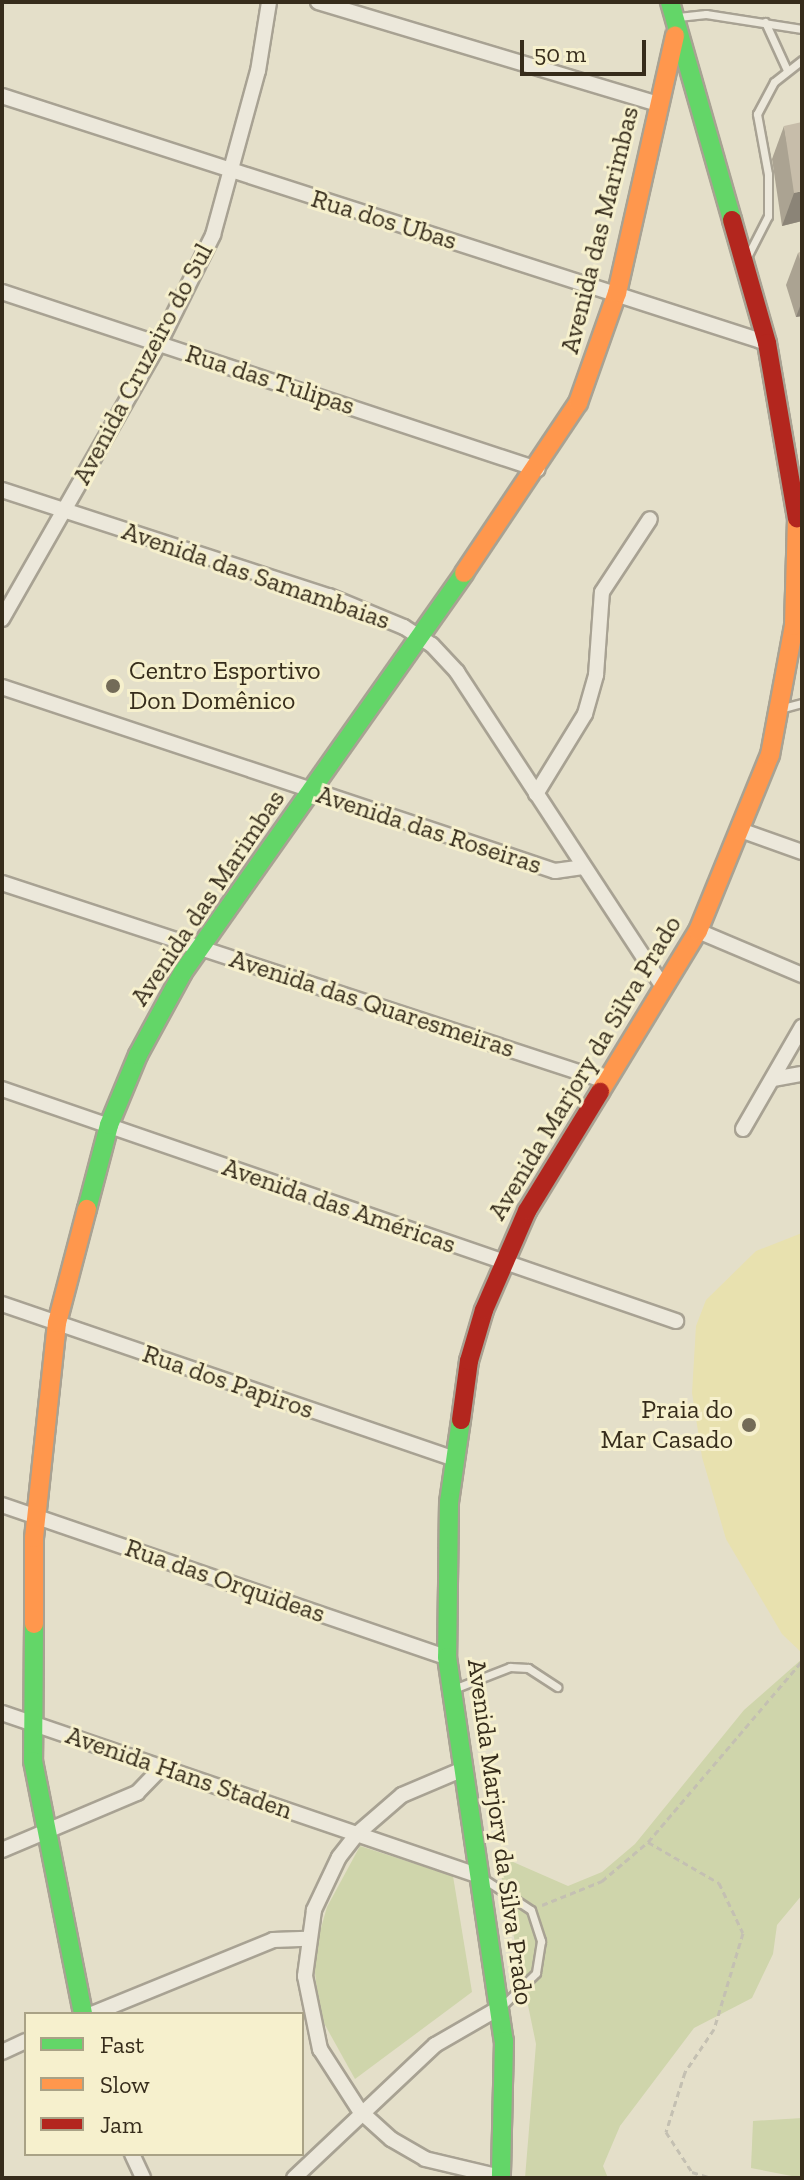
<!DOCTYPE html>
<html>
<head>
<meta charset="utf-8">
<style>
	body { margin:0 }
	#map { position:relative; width:804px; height:2180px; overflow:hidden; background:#e4dfc9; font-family:"Zilla Slab",serif }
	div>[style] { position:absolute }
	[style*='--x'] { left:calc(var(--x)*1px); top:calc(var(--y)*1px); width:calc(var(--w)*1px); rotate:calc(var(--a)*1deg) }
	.green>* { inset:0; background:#cfd5ab }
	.sand>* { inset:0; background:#e8e1af }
	.path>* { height:3px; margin-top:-1.5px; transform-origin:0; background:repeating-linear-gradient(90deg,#c4c0b2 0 6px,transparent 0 10px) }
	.roads { filter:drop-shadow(2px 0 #a8a293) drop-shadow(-2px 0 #a8a293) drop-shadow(0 2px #a8a293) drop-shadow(0 -2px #a8a293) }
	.lane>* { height:7px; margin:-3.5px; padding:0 3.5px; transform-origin:3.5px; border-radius:3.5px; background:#ece8db }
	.street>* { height:14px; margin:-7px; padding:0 7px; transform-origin:7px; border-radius:7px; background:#ece8db }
	.fast>* { height:18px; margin:-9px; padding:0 9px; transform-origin:9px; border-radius:9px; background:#63d668 }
	.slow>* { height:18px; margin:-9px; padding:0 9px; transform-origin:9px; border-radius:9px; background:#ff974d }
	.jam>* { height:18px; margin:-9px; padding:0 9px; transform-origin:9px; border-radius:9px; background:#b3261e }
	.wall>* { inset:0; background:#aba392 }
	.shaded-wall>* { inset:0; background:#8b8477 }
	.building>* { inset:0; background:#c7bdaa }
	.dots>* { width:22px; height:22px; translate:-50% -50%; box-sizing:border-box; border:4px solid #f6f0cd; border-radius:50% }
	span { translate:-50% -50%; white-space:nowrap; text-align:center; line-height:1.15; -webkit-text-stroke:6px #f6f0cd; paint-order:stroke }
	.street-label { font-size:26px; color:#362c1b }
	.poi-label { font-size:26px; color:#362c1b }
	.left { translate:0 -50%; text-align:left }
	.right { translate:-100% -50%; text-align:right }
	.frame { position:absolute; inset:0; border:4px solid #362c1b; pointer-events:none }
	.legend { position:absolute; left:24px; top:2012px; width:280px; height:144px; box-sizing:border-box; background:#f6f0cd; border:2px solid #a9a286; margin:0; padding:10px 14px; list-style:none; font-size:24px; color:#362c1b }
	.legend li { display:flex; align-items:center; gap:16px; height:40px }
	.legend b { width:40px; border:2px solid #a9a286 }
	.scale { position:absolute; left:520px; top:40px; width:126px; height:36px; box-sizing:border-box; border:4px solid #362c1b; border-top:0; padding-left:10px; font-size:24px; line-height:28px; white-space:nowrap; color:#362c1b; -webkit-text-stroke:6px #f6f0cd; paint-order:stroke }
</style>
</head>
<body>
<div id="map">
	<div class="green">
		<div style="clip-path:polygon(802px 1659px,802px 1895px,777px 1925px,773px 1954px,752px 1998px,694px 2028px,620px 2126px,603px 2166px,608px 2178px,525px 2178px,536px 2044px,497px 1855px,568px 1886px,602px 1872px,635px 1844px,744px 1710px)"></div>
		<div style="clip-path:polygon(360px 1846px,453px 1876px,472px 1992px,355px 2079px,320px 2016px,313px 1956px,327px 1907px)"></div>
		<div style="clip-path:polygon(802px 2118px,802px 2178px,751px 2168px,753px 2121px)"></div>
	</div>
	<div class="sand">
		<div style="clip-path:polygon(802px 1233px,802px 1653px,782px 1634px,726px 1539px,702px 1457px,692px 1393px,696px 1326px,706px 1300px,756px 1251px)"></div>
	</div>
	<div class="path">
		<div style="--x:648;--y:1842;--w:82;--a:30"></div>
		<div style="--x:719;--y:1883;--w:55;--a:64.4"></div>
		<div style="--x:743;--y:1933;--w:100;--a:106.8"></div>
		<div style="--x:714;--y:2029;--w:52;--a:124"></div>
		<div style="--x:685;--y:2072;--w:63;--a:107.6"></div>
		<div style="--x:666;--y:2132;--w:48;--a:57"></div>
		<div style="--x:692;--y:2172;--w:21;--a:17"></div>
		<div style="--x:542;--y:1905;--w:65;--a:-21.8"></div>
		<div style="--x:602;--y:1881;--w:60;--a:-40.3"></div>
		<div style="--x:648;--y:1842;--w:238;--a:-49.6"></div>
	</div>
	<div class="roads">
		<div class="lane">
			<div style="--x:678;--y:17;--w:28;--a:-6"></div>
			<div style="--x:706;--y:14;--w:97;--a:8.9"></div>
			<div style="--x:765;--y:22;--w:53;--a:65.4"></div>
			<div style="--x:746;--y:259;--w:48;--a:-62.9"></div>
			<div style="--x:768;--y:216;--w:42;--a:-90"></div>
			<div style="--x:768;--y:174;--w:61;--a:-100.4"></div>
			<div style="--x:757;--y:114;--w:36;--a:-62"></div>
			<div style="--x:774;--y:82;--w:36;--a:-38"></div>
			<div style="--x:783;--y:708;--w:20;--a:-15"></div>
			<div style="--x:456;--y:1688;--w:58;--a:-21.3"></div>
			<div style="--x:510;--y:1667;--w:18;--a:3"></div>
			<div style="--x:528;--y:1668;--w:35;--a:33"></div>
			<div style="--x:484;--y:1879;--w:56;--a:33.4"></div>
			<div style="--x:531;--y:1910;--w:33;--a:72"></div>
			<div style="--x:541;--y:1941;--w:32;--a:99"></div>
			<div style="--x:536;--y:1973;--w:49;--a:135.8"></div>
		</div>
		<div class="street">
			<div style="--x:318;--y:2;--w:356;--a:16.7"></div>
			<div style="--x:2;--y:96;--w:804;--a:17.89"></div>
			<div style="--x:2;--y:292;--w:564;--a:18.31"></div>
			<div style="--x:2;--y:490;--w:344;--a:18"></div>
			<div style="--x:329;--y:596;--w:81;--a:22.5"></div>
			<div style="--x:404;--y:627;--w:33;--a:33"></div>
			<div style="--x:432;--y:645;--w:37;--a:47"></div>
			<div style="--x:457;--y:672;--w:378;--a:56.8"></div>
			<div style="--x:2;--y:619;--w:317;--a:-60.3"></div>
			<div style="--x:159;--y:344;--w:122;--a:-63.6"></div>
			<div style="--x:213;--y:235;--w:170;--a:-74.7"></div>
			<div style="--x:258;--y:71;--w:70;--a:-80.9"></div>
			<div style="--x:2;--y:687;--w:583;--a:18.4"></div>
			<div style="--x:555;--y:871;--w:28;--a:-8"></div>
			<div style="--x:536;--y:794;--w:94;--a:-58.5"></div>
			<div style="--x:585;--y:714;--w:41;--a:-74.2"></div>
			<div style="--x:596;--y:675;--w:83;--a:-85.9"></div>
			<div style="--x:602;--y:592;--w:87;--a:-56.7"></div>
			<div style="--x:743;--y:831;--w:63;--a:19.6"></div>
			<div style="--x:2;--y:883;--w:636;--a:18.15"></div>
			<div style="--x:698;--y:931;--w:113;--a:22.9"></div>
			<div style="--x:773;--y:1079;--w:29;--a:-10"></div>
			<div style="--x:2;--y:1089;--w:713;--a:18.99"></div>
			<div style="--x:743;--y:1129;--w:118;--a:-60"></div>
			<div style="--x:2;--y:1304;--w:479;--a:18.9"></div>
			<div style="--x:2;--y:1505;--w:470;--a:18.9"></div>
			<div style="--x:2;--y:1713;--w:502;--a:18.83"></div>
			<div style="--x:461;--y:1770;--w:64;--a:157"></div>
			<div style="--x:402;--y:1795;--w:60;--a:139.1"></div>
			<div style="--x:357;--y:1834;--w:29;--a:128"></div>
			<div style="--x:339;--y:1857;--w:59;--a:115.3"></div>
			<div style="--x:314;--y:1910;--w:67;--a:97.8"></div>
			<div style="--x:305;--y:1976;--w:75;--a:78.4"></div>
			<div style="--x:320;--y:2049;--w:74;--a:57.2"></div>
			<div style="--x:360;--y:2111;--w:42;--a:42.1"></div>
			<div style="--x:391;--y:2139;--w:39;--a:30"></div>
			<div style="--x:425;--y:2159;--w:78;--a:13.3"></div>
			<div style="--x:2;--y:1850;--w:147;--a:-22.9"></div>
			<div style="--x:137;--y:1793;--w:36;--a:-46"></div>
			<div style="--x:92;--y:2014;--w:196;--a:-22.2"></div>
			<div style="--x:273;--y:1940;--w:34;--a:-2"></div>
			<div style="--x:2;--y:2052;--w:26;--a:-25"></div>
			<div style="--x:132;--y:2154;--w:26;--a:65"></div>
			<div style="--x:294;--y:2178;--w:194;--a:-43.3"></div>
			<div style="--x:435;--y:2045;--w:74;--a:-30"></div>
		</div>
		<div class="fast">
			<div style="--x:670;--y:2;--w:227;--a:74.1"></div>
			<div style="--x:87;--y:1209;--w:87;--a:-75.3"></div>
			<div style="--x:109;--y:1125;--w:76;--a:-67.5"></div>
			<div style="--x:138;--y:1055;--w:94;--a:-61.5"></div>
			<div style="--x:183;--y:972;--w:488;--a:-54.8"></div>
			<div style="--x:461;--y:1420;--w:83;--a:98.3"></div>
			<div style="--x:449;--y:1502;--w:155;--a:90.7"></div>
			<div style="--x:447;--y:1657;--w:388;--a:81.6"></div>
			<div style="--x:504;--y:2041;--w:137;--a:91.3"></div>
			<div style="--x:34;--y:1624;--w:137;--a:90.4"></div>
			<div style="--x:33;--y:1761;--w:258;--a:78.8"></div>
		</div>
		<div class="slow">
			<div style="--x:464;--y:573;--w:205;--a:-56.2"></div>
			<div style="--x:578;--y:403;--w:117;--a:-70.5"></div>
			<div style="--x:617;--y:293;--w:264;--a:-77.3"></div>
			<div style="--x:600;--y:1092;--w:188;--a:-58.7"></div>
			<div style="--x:698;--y:931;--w:190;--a:-67.8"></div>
			<div style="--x:770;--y:755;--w:131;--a:-79.5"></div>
			<div style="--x:794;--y:626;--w:108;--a:-88.4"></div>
			<div style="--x:34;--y:1624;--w:86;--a:-90"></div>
			<div style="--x:34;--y:1538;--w:216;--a:-83.9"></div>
			<div style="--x:57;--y:1323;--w:118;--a:-75.3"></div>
		</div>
		<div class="jam">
			<div style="--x:732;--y:220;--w:128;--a:74.1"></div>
			<div style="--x:767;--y:343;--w:178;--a:80.3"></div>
			<div style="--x:461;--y:1420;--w:60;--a:-82.3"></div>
			<div style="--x:469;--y:1361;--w:53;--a:-73.6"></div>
			<div style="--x:484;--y:1310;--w:108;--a:-66.5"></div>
			<div style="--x:527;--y:1211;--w:140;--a:-58.5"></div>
		</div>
	</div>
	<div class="wall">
		<div style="clip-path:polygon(784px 126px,802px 221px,782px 226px,772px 159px)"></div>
		<div style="clip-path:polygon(802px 252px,802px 316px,796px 317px,786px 285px,798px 253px)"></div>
	</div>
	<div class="shaded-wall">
		<div style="clip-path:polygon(802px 191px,802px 221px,782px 226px,794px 193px)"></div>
		<div style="clip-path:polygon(802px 301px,802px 316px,796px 317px)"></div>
	</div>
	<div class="building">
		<div style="clip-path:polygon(802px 122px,802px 191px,794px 193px,784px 126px)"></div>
		<div style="clip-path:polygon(802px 252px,802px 266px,798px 253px)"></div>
	</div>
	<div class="dots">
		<div style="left:113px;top:686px;background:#736b58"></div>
		<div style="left:749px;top:1425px;background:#736b58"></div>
	</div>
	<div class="street-label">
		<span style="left:384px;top:220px;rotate:17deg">Rua dos Ubas</span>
		<span style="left:600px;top:230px;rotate:-76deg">Avenida das Marimbas</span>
		<span style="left:143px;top:364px;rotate:-62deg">Avenida Cruzeiro do Sul</span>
		<span style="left:270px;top:380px;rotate:18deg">Rua das Tulipas</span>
		<span style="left:256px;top:576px;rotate:19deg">Avenida das Samambaias</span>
		<span style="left:429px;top:830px;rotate:18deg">Avenida das Roseiras</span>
		<span style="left:208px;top:898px;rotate:-56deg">Avenida das Marimbas</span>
		<span style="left:372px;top:1004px;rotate:18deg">Avenida das Quaresmeiras</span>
		<span style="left:585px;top:1068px;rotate:-59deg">Avenida Marjory da Silva Prado</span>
		<span style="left:339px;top:1206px;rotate:19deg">Avenida das Américas</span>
		<span style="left:228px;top:1382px;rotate:19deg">Rua dos Papiros</span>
		<span style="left:225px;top:1581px;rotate:19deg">Rua das Orquideas</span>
		<span style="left:179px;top:1773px;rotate:19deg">Avenida Hans Staden</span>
		<span style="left:500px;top:1832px;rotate:82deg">Avenida Marjory da Silva Prado</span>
	</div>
	<div class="poi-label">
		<span class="left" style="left:129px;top:686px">Centro Esportivo<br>Don Domênico</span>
		<span class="right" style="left:733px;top:1425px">Praia do<br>Mar Casado</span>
	</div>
	<div class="frame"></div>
	<ul class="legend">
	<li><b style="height:10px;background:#63d668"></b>Fast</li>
	<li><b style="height:10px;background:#ff974d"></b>Slow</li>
	<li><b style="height:10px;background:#b3261e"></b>Jam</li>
	</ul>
	<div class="scale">50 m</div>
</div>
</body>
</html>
